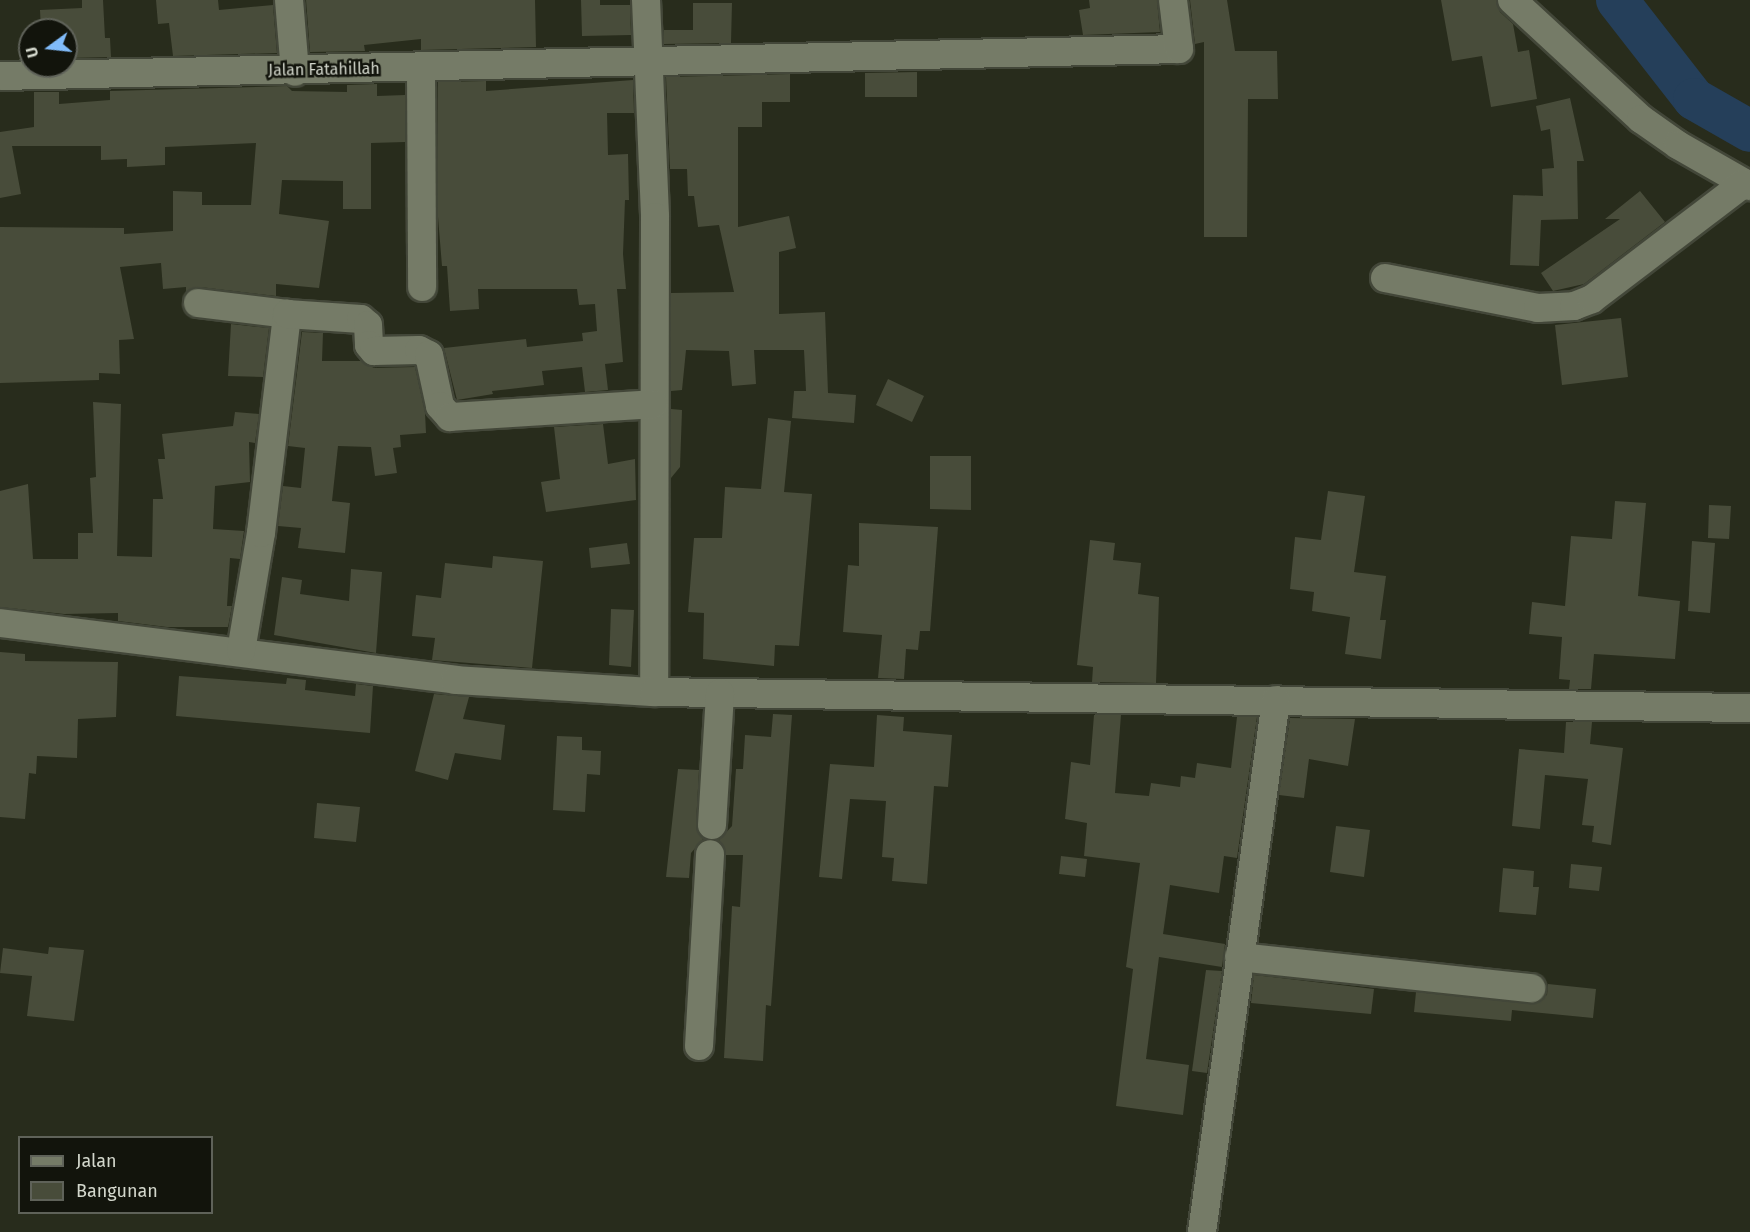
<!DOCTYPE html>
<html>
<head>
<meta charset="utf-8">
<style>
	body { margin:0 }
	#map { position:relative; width:1750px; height:1232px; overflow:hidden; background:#282c1c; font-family:"Fira Sans",sans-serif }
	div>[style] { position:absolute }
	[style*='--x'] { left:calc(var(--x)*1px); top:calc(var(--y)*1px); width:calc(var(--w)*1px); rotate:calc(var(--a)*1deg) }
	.river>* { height:42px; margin:-21px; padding:0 21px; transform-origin:21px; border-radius:21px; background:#253f5a }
	.building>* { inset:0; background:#484c3a }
	.roads { filter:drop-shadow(2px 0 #434739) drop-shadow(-2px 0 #434739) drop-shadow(0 2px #434739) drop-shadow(0 -2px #434739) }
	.minor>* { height:28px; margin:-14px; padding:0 14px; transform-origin:14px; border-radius:14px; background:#757b67 }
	span { translate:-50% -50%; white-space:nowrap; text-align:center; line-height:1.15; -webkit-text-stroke:5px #12140c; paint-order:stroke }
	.street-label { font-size:16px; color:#d3d7cc }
	.legend { position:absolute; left:18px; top:1136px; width:195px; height:78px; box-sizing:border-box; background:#12140c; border:2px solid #5f6259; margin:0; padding:8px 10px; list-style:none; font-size:18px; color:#d3d7cc }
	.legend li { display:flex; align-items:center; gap:12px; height:30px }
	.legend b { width:30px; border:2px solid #5f6259 }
	.north { position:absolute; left:18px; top:18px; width:60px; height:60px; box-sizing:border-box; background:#12140c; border:2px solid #5f6259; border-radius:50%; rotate:255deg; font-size:16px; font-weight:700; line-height:24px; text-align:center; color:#d3d7cc }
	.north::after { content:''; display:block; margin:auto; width:21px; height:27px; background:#81bcfa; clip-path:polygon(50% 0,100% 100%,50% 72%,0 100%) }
</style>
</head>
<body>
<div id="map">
	<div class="river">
		<div style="--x:1617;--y:0;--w:125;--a:52.1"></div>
		<div style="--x:1694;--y:99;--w:64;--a:29.7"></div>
	</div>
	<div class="building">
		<div style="clip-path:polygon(82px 0,103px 0,105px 38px,110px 38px,111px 57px,66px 58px,66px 30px,41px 30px,40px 10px,82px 8px)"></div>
		<div style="clip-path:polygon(156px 0,218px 0,219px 10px,273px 5px,277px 53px,173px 56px,169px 23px,158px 24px)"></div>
		<div style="clip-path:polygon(306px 0,535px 0,536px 47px,421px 50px,421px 39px,364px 45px,365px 51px,310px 52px)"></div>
		<div style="clip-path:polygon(581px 0,600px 0,600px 5px,630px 5px,631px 35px,582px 36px)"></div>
		<div style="clip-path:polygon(1089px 0,1157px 0,1160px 32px,1083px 35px,1079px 10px,1090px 8px)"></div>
		<div style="clip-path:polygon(1190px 0,1227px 0,1235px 51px,1277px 51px,1278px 99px,1248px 99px,1247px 237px,1204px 237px,1204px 42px,1195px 44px)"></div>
		<div style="clip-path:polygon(1441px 0,1496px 0,1500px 12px,1513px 24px,1518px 52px,1529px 50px,1537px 99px,1491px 107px,1482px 56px,1452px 61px)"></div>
		<div style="clip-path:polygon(693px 3px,732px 3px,731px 43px,664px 44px,664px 30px,693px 30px)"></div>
		<div style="clip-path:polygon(917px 72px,917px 97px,865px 97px,865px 73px)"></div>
		<div style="clip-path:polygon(790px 74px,790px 102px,762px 102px,762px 127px,738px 127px,738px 227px,789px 216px,796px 248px,779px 252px,779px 314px,825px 312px,828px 393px,856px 395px,854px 423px,792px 418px,794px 391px,806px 391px,804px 350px,754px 350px,756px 384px,732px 386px,729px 351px,686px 350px,682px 390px,671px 391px,671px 293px,734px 292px,719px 225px,698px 227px,694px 196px,688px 196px,687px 169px,670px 169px,666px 77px)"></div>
		<div style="clip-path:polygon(633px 80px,634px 113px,607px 113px,608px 155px,628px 154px,629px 200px,625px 200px,623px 254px,626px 289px,617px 289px,623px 362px,605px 364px,608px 390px,585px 392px,582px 367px,542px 371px,544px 385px,492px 391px,493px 394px,457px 400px,444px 348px,526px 339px,527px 347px,583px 341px,582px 333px,597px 331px,595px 304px,579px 305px,577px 289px,478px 289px,479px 309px,450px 311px,447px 266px,442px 266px,438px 217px,438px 82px,486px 81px,486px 91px)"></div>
		<div style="clip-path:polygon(377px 84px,377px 96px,405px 95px,405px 142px,371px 143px,371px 209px,343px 209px,343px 181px,282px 180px,279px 214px,329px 221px,319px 288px,276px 284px,276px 296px,200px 287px,186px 292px,186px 287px,163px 289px,161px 263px,120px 267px,134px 339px,119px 340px,120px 374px,99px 373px,99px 380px,0 383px,0 227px,124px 228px,124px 234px,173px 231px,173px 191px,202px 192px,202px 205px,251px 205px,256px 143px,165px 147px,165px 165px,127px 167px,127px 159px,101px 160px,101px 146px,12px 146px,21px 194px,0 198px,0 132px,34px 127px,34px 92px,59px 92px,59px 104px,110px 100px,110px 91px,287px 86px,292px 91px,347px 92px,347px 85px)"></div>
		<div style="clip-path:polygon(1570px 98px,1584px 161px,1577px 161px,1578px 219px,1541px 220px,1539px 266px,1510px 265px,1513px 195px,1543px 196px,1542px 169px,1554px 168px,1550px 129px,1541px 131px,1536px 106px)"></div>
		<div style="clip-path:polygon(1640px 191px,1665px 222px,1584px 284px,1553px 291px,1541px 273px,1620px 219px,1605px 219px)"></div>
		<div style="clip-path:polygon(1621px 318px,1628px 377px,1562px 385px,1555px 325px)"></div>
		<div style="clip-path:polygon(231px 324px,269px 328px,263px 377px,228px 376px)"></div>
		<div style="clip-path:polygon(302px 332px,323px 333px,322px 361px,361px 361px,374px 368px,415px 367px,425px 412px,426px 433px,400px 435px,401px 447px,393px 448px,397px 473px,375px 476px,371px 447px,338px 446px,332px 501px,350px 503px,345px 553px,298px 548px,301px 528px,278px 526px,283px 486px,301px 488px,305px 448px,288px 446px)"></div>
		<div style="clip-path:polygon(888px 379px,924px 396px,912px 422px,876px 405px)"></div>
		<div style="clip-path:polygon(93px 402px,121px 404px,117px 556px,152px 557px,153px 499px,163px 499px,158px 459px,165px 459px,162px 434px,233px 426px,235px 412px,259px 414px,255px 443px,249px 442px,250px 482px,215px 486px,213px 529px,244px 531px,240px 559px,230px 558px,227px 606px,232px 606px,228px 627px,167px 627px,118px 621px,118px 613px,64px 614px,0 607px,0 491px,28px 484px,33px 559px,78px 559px,78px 533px,93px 533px,90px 478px,96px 477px)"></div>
		<div style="clip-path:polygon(671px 409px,682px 410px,680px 467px,671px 478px)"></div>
		<div style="clip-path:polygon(768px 418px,791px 421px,784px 492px,812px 494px,799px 646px,775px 645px,774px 666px,703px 659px,704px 613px,688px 612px,694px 538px,722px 538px,725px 487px,761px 489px)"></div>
		<div style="clip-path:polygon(603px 424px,608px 464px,635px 459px,636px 500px,546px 512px,541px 482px,560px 479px,554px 427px)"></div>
		<div style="clip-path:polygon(930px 456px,971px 456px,971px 510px,930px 509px)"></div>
		<div style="clip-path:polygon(1328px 491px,1365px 496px,1354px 572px,1386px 576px,1380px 620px,1386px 620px,1381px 659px,1345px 654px,1350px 617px,1312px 611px,1314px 592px,1290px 589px,1295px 537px,1321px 540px)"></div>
		<div style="clip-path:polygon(1615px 501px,1646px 503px,1638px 596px,1680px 601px,1675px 659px,1594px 654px,1591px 689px,1569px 689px,1570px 680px,1559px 679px,1562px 637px,1529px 634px,1532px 602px,1565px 606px,1571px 536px,1612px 539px)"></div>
		<div style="clip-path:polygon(1709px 505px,1731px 506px,1729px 539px,1708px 538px)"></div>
		<div style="clip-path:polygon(859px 523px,938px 527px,930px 631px,920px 631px,918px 650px,906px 649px,904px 679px,878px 678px,882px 635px,843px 632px,848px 565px,859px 566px)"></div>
		<div style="clip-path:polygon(1090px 540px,1115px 543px,1113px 560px,1141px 563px,1138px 594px,1159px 597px,1156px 683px,1092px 682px,1093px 667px,1077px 665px)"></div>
		<div style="clip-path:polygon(1692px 541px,1715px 543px,1710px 613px,1688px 611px)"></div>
		<div style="clip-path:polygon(627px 543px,630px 564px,591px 568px,589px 548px)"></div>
		<div style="clip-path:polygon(493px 556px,543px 561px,532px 668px,432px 660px,435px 638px,412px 636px,416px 595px,441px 598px,445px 563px,492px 568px)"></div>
		<div style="clip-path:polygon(351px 569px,382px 572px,376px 653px,274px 635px,282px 577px,302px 580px,300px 594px,349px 601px)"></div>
		<div style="clip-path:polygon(611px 609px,634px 610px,631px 667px,609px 665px)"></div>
		<div style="clip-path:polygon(0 652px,25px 654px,25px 661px,118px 662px,116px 717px,78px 719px,77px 758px,37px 756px,36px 774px,29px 773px,25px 819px,0 817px)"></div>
		<div style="clip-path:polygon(179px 676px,286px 684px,287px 678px,306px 680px,305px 690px,355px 696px,356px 684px,373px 686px,370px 733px,176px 716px)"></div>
		<div style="clip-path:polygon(434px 694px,469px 697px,463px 719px,505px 725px,501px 760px,455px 753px,448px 780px,415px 771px)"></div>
		<div style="clip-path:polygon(773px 714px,792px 715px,771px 1006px,766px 1005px,763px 1061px,724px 1058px,732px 906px,740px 907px,743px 855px,726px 855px,719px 840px,732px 826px,736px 769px,743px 769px,745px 735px,771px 737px)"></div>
		<div style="clip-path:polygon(877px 715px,904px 717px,903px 731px,952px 735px,948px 787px,934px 786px,927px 884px,892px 881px,894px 858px,882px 857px,886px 801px,850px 799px,842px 879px,819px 877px,830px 764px,874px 767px)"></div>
		<div style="clip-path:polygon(1094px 715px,1121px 715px,1115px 793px,1149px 796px,1151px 783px,1180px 787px,1181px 776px,1195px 778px,1197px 763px,1231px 768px,1237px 717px,1257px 717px,1237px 858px,1224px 856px,1219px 893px,1170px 885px,1163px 934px,1225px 944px,1222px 967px,1159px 957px,1146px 1059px,1189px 1065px,1183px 1115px,1116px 1106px,1133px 969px,1126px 967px,1140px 863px,1084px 856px,1087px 823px,1065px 819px,1071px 762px,1090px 765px)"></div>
		<div style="clip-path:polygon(1290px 718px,1355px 719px,1348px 766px,1309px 759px,1304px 798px,1279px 795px)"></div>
		<div style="clip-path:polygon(1566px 722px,1592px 722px,1590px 744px,1623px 748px,1611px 845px,1592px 842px,1594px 826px,1582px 825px,1588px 779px,1545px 775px,1540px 829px,1512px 826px,1519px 749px,1564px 753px)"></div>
		<div style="clip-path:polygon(557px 736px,582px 737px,582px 750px,601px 751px,600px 775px,587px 774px,585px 812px,553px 810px)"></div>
		<div style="clip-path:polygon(678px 769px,699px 770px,696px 825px,703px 839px,691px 853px,689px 878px,666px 877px)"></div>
		<div style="clip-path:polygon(317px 803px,360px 807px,356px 842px,314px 838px)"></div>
		<div style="clip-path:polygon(1336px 826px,1370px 830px,1364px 877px,1330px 872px)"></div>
		<div style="clip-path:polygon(1061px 856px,1087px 859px,1085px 877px,1059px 874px)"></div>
		<div style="clip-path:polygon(1571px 864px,1602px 867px,1599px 891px,1569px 888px)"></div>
		<div style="clip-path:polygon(1503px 868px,1534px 871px,1533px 887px,1539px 887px,1536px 915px,1499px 912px)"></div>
		<div style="clip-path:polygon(49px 947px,84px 950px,74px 1021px,27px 1016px,32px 976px,0 973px,3px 948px,48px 954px)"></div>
		<div style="clip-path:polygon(1206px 970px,1222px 971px,1207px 1073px,1192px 1071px)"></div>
		<div style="clip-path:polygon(1254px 975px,1374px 989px,1371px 1014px,1251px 1003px)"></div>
		<div style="clip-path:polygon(1548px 984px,1596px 989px,1593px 1018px,1512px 1010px,1511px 1021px,1414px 1012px,1416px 992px,1530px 1004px,1547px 995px)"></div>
	</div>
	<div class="roads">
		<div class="minor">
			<div style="--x:289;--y:0;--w:72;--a:85.2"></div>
			<div style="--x:646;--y:0;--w:217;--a:87.6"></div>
			<div style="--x:655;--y:217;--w:475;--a:90.1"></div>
			<div style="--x:1512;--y:0;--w:176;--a:42.7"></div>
			<div style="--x:1641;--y:119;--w:45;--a:35.1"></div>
			<div style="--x:1678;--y:145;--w:83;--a:29.7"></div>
			<div style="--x:421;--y:68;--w:219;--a:89.7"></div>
			<div style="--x:0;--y:76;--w:1179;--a:-1.31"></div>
			<div style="--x:1179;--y:49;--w:49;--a:-97"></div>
			<div style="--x:1385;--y:278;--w:156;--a:11.1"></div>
			<div style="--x:1538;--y:308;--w:36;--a:-3"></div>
			<div style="--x:1574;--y:306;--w:19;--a:-21"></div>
			<div style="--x:1592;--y:299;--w:191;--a:-37.3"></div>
			<div style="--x:198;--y:303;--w:90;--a:7"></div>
			<div style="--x:0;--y:623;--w:459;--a:7.1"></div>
			<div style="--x:455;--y:680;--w:199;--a:3.5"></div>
			<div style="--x:654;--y:692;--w:1096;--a:0.84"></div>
			<div style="--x:241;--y:651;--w:120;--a:-80.4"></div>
			<div style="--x:261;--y:533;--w:221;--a:-83.2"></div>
			<div style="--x:287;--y:314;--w:74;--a:3.9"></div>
			<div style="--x:361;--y:319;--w:9;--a:41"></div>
			<div style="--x:368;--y:325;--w:20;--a:87"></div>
			<div style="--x:369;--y:345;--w:8;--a:50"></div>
			<div style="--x:374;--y:351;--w:45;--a:-1.3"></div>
			<div style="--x:419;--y:350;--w:11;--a:27"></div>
			<div style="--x:429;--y:355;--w:52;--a:77.8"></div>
			<div style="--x:440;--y:406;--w:15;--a:48"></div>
			<div style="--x:450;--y:417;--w:204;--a:-3.6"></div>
			<div style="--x:712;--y:825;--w:132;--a:-86.5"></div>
			<div style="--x:1239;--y:957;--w:294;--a:6.1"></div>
			<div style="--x:699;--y:1046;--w:192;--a:-86.7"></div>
			<div style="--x:1202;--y:1232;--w:537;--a:-82.08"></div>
		</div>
	</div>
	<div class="street-label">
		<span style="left:324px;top:70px;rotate:-1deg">Jalan Fatahillah</span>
	</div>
	<ul class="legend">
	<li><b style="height:8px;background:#757b67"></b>Jalan</li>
	<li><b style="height:16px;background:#484c3a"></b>Bangunan</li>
	</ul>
	<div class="north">U</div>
</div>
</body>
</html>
